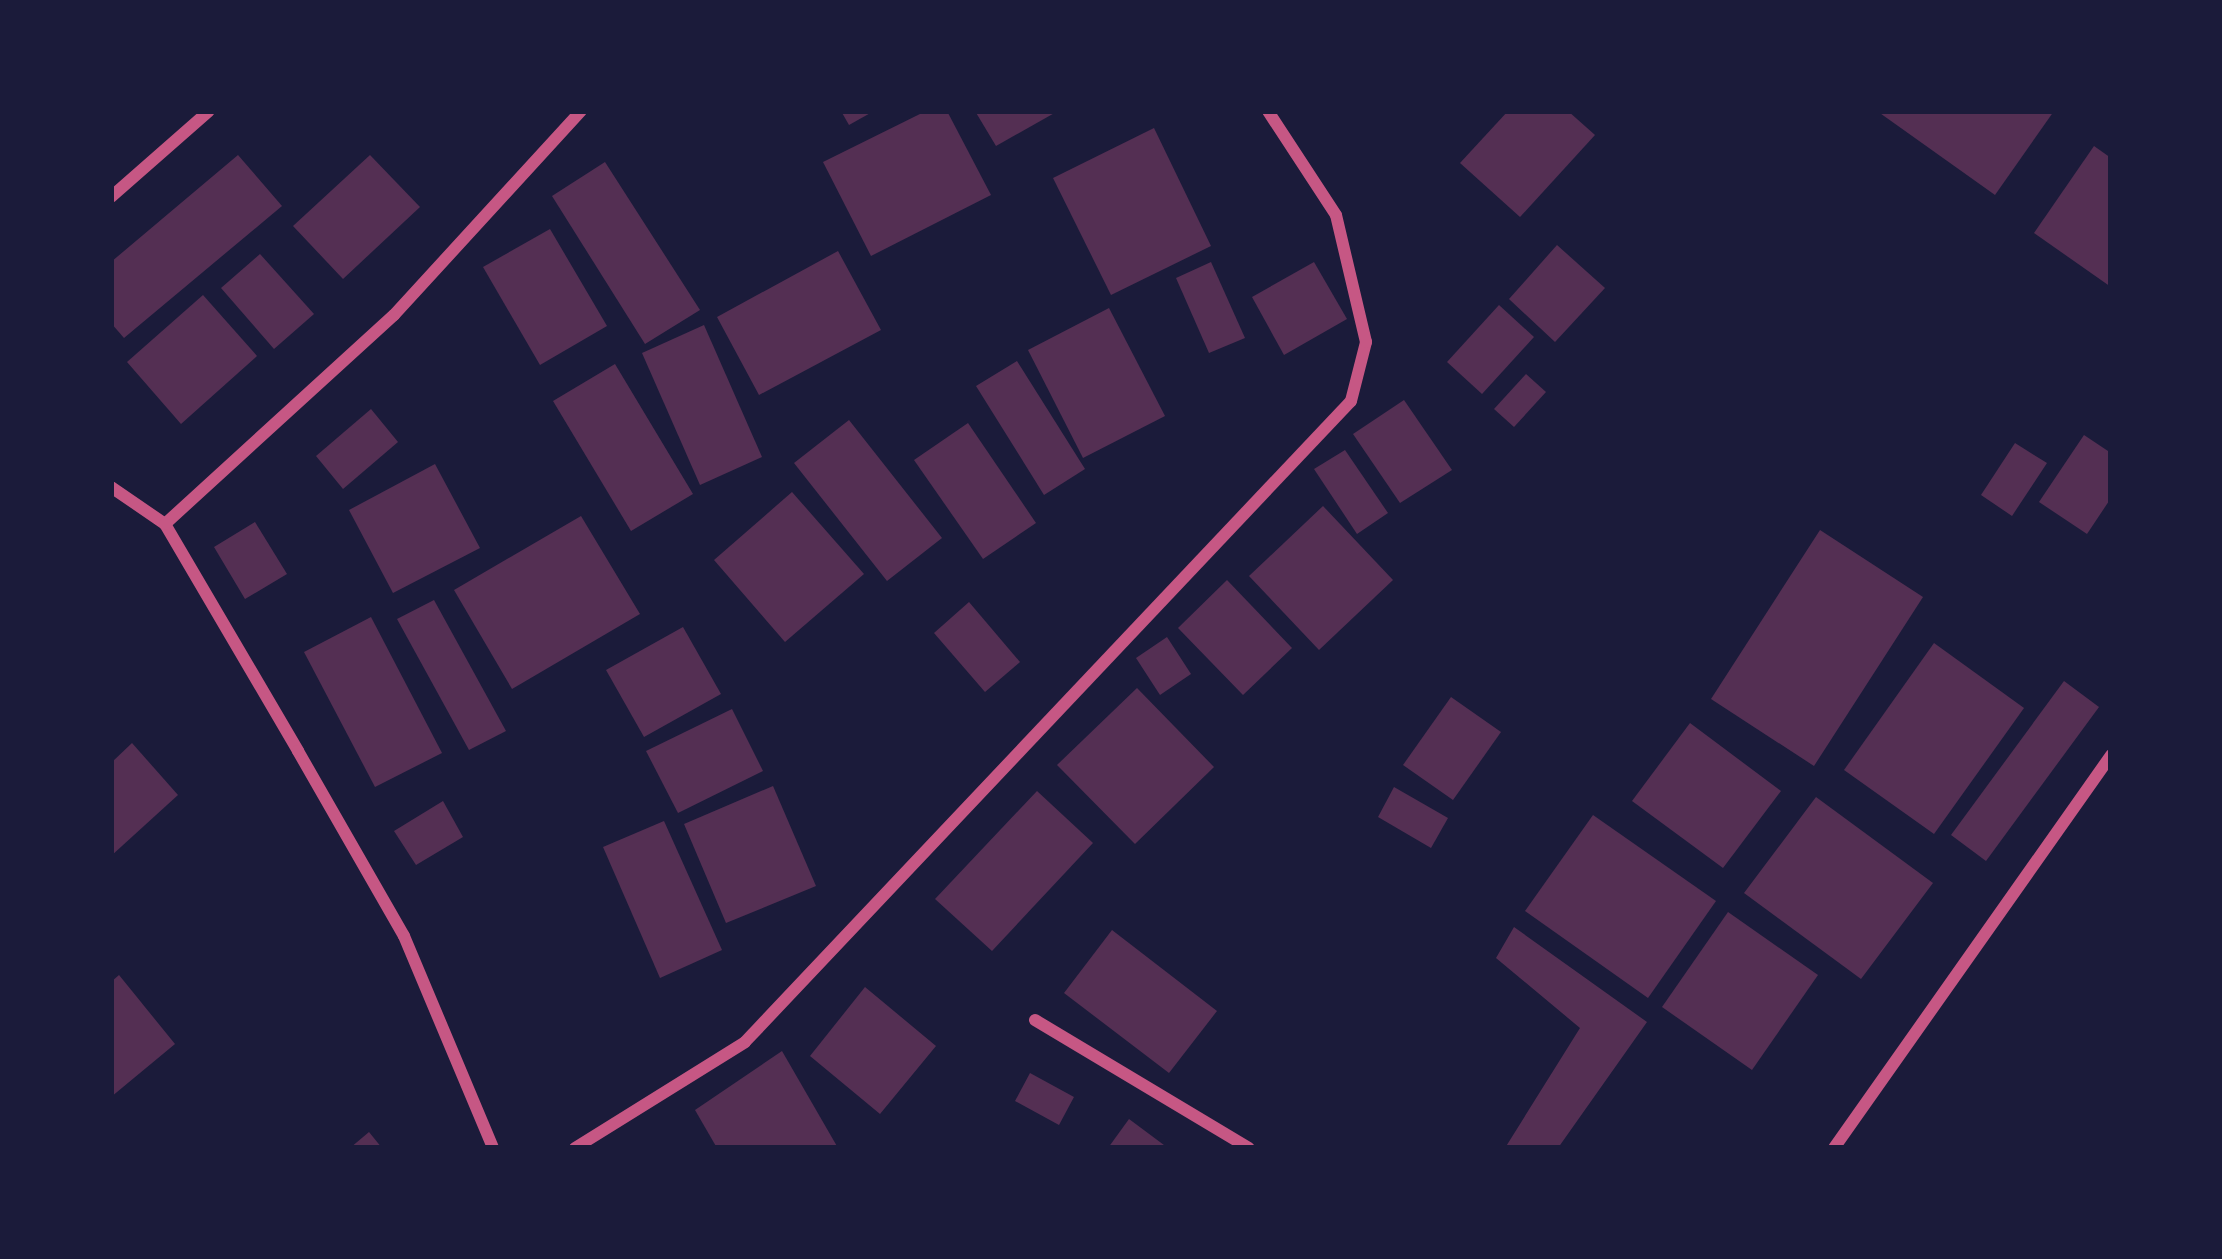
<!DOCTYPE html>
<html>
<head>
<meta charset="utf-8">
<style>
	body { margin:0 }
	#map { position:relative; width:2222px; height:1259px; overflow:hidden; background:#1b1b3a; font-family:"Work Sans",sans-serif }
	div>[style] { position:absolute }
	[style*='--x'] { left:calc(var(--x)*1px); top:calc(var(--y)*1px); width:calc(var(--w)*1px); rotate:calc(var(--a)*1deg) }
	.building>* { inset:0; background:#542f53 }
	.minor>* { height:12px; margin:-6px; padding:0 6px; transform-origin:6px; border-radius:6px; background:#c65784 }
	span { translate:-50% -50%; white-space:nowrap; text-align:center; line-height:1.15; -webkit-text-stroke:12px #1b1b3a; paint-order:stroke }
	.frame { position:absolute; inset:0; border:114px solid #1b1b3a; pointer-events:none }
</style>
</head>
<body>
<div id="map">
	<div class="building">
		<div style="clip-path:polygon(841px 111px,874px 111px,849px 125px)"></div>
		<div style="clip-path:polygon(926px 111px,947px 111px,991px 195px,871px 256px,823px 162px)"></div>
		<div style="clip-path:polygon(975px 111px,1058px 111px,996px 146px)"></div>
		<div style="clip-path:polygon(1508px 111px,1568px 111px,1595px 135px,1520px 217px,1460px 163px)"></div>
		<div style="clip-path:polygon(1877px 111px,2054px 111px,1995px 195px)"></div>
		<div style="clip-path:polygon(1154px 128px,1211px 246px,1111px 295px,1053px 178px)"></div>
		<div style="clip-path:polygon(2094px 146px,2111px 158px,2111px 287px,2034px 233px)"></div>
		<div style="clip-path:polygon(238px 155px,282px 206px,124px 338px,111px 323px,111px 262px)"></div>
		<div style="clip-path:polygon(370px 155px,420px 207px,343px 279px,293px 226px)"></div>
		<div style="clip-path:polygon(605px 162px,700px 310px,645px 344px,552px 196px)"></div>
		<div style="clip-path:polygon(550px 229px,607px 326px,540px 365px,483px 267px)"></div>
		<div style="clip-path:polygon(1557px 245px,1605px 288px,1555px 342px,1509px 299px)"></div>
		<div style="clip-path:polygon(838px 251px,881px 330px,759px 395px,717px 317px)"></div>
		<div style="clip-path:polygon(260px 254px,314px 314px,274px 349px,221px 288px)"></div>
		<div style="clip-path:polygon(1211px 262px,1245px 338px,1209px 353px,1176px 278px)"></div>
		<div style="clip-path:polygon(1314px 262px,1347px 319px,1284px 355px,1252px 297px)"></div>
		<div style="clip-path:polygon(203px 295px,257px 356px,181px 424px,127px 362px)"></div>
		<div style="clip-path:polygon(1499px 305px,1534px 337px,1482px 394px,1447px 362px)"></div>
		<div style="clip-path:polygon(1109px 308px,1165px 416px,1083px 458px,1028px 350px)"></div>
		<div style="clip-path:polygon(704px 325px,762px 457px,700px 485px,642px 353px)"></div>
		<div style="clip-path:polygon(1017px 361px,1085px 469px,1044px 495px,976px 386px)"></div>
		<div style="clip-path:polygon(615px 364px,693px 494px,631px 531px,553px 401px)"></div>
		<div style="clip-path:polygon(1526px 374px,1546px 392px,1514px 427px,1494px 409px)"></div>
		<div style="clip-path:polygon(1404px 400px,1452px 470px,1400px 503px,1353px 434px)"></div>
		<div style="clip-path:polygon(371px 409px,398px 442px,343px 489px,316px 456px)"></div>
		<div style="clip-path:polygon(849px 420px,942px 538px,887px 581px,794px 463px)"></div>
		<div style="clip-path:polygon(968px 423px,1036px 523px,983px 559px,914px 460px)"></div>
		<div style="clip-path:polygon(2084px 435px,2111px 453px,2111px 498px,2087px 534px,2039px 502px)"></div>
		<div style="clip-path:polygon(2015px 443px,2047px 463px,2012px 516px,1981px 495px)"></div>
		<div style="clip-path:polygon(1345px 450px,1388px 513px,1357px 534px,1314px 469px)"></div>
		<div style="clip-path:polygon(435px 464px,480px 548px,393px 593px,349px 510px)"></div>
		<div style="clip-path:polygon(792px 492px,864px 574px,785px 642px,714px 560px)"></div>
		<div style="clip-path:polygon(1323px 506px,1393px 580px,1319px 650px,1249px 576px)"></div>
		<div style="clip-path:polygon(581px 516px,640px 614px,512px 689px,454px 590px)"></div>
		<div style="clip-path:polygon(255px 522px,287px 574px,245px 599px,214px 547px)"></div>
		<div style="clip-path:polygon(1820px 530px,1923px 597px,1814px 766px,1711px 699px)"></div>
		<div style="clip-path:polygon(1227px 580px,1292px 648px,1243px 695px,1178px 628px)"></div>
		<div style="clip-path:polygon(434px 600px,506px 731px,469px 750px,397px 619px)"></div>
		<div style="clip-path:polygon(969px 602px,1020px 662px,985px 692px,934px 633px)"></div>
		<div style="clip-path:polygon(371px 617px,442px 753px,375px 787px,304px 652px)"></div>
		<div style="clip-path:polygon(683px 627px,721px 694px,644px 737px,606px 670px)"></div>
		<div style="clip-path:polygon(1167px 637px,1191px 674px,1160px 695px,1136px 658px)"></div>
		<div style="clip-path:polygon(1934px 643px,2024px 708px,1934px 834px,1844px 770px)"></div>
		<div style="clip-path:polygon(2064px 681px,2099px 707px,1986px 861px,1951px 835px)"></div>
		<div style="clip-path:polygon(1137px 688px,1214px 767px,1135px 844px,1057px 765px)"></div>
		<div style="clip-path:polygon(1451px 697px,1501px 732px,1453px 800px,1403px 765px)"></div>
		<div style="clip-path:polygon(732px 709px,763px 771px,678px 813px,646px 751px)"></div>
		<div style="clip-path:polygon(1690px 723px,1781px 791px,1723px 868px,1632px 801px)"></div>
		<div style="clip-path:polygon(132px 743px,178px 795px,111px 856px,111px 763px)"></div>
		<div style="clip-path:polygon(773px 786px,816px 886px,726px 923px,684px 824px)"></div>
		<div style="clip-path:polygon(1394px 787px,1448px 818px,1431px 848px,1378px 817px)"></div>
		<div style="clip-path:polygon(1037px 791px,1093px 843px,992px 951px,935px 899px)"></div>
		<div style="clip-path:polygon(1816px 797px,1933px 883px,1861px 979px,1744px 893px)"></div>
		<div style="clip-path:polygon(443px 801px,463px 837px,416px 865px,394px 831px)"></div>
		<div style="clip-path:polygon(1593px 815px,1716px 901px,1648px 998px,1525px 911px)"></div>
		<div style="clip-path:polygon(664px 821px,722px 950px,660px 978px,603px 847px)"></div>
		<div style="clip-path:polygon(1728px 912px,1818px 975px,1752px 1070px,1662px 1007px)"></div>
		<div style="clip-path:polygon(1514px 927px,1647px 1022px,1558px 1148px,1505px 1148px,1580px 1028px,1496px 958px)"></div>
		<div style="clip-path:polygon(1112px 930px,1217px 1011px,1169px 1073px,1064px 993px)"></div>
		<div style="clip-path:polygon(119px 975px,175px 1044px,111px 1097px,111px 982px)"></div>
		<div style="clip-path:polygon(865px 987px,936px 1046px,880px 1114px,810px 1056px)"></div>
		<div style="clip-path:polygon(782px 1051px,838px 1148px,717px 1148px,695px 1110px)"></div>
		<div style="clip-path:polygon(1030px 1073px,1074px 1097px,1059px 1125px,1015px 1101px)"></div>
		<div style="clip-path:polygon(1129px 1119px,1168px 1148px,1108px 1148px)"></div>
		<div style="clip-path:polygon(369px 1132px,382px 1148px,350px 1148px)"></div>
	</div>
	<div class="minor">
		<div style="--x:111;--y:197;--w:130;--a:-41.3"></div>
		<div style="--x:111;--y:487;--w:65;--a:34.4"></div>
		<div style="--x:165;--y:524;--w:263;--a:59.6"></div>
		<div style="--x:298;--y:751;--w:213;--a:60.2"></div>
		<div style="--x:404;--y:936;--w:230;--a:67.2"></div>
		<div style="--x:165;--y:524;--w:310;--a:-42.4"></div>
		<div style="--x:394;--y:315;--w:277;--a:-47.5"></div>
		<div style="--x:1035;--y:1020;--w:249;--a:30.9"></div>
		<div style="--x:575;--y:1148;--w:200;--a:-31.9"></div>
		<div style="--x:745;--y:1042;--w:882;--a:-46.61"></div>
		<div style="--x:1351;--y:401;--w:61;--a:-75.7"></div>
		<div style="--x:1366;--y:342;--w:130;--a:-103.3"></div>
		<div style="--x:1336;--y:215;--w:124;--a:-123.2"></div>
		<div style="--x:1834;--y:1148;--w:481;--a:-54.8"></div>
	</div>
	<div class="frame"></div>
</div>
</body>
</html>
